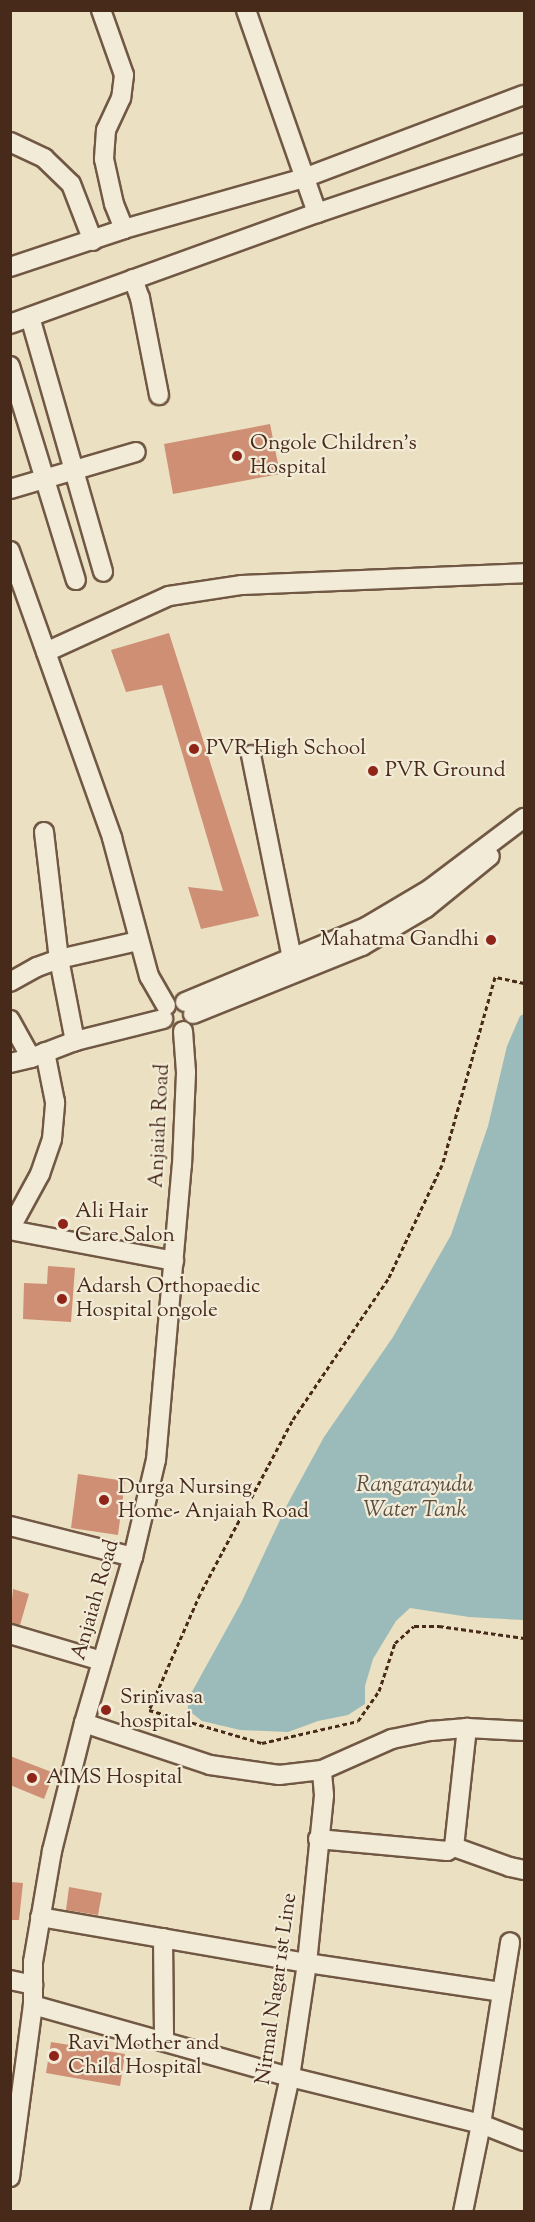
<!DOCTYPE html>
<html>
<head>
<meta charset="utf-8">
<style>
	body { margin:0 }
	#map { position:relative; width:535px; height:2222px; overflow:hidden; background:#ebe0c1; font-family:"Sorts Mill Goudy",serif }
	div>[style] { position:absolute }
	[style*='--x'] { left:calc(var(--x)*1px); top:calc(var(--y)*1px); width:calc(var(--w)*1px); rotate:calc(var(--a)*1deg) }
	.water>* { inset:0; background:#9bbbbb }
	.building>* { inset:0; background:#ce8f75 }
	.path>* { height:3px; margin-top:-1.5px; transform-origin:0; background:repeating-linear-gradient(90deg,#482a1a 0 4.5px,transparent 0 7.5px) }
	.roads { filter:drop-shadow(2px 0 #715844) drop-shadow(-2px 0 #715844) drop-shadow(0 2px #715844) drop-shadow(0 -2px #715844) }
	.minor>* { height:18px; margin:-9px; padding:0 9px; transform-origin:9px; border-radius:9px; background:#f2ebd7 }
	.dots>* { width:16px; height:16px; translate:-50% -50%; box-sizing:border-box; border:3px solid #f2ebd7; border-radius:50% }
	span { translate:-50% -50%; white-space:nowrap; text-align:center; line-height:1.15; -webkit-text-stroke:4.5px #f2ebd7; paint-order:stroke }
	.poi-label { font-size:21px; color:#482a1a }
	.left { translate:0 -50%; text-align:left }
	.right { translate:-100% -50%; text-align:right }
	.street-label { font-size:21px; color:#482a1a }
	.water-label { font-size:22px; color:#5d4e42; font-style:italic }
	.frame { position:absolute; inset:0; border:12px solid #482a1a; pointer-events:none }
</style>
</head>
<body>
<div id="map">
	<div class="water">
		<div style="clip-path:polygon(524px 1014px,524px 1620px,469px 1617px,410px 1608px,396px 1621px,373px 1659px,365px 1686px,365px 1704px,348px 1715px,318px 1721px,288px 1732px,240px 1730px,202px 1721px,188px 1710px,188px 1699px,241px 1603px,287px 1505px,324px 1437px,393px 1337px,451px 1235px,488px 1126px,507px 1046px,520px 1016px)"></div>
	</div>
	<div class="building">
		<div style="clip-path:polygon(270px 424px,280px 474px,173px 494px,164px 444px)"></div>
		<div style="clip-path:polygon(169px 633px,259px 916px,201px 929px,188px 887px,223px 891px,162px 685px,126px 692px,111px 650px)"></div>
		<div style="clip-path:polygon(48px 1266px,75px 1268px,71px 1322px,23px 1319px,24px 1283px,47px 1284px)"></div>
		<div style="clip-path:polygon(78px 1474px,125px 1481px,118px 1535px,71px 1528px)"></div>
		<div style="clip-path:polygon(13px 1589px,29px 1594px,20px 1625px,10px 1623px)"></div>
		<div style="clip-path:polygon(10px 1756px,54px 1773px,44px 1799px,10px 1785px)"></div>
		<div style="clip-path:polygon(10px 1882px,23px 1883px,19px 1920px,10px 1920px)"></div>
		<div style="clip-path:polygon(69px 1887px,102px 1893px,98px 1915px,66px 1910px)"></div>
		<div style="clip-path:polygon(51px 2042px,125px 2054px,120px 2086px,46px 2073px)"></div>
	</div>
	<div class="path">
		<div style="--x:524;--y:983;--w:30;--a:-168"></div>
		<div style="--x:495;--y:977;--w:195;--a:105.7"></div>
		<div style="--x:442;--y:1165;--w:126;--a:115.3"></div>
		<div style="--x:388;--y:1279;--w:171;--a:124.1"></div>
		<div style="--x:292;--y:1421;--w:196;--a:118"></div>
		<div style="--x:200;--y:1594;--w:127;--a:113.7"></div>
		<div style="--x:149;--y:1710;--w:118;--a:16.3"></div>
		<div style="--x:262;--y:1743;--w:98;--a:-12.9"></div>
		<div style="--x:358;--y:1721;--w:37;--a:-55"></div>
		<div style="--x:379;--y:1691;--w:51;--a:-71.6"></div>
		<div style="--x:395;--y:1643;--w:25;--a:-42"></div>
		<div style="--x:414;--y:1626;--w:25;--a:0"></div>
		<div style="--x:439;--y:1626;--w:86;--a:8"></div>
	</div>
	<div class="roads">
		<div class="minor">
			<div style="--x:101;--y:10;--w:69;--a:70.5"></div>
			<div style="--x:124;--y:75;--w:23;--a:97"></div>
			<div style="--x:121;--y:98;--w:35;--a:115"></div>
			<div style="--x:106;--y:130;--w:29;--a:94"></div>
			<div style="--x:104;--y:159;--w:46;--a:77.5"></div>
			<div style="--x:114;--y:204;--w:27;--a:68"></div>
			<div style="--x:246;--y:10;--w:215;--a:70.7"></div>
			<div style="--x:10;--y:142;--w:38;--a:25"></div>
			<div style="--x:44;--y:158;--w:37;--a:44"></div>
			<div style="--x:71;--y:184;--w:61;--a:68.9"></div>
			<div style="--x:10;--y:267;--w:120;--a:-18.4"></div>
			<div style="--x:124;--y:229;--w:187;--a:-15.8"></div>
			<div style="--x:304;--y:178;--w:235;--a:-20.7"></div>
			<div style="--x:133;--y:279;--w:20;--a:70"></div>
			<div style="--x:140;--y:298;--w:99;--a:78.9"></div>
			<div style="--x:30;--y:317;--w:265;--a:74"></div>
			<div style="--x:10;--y:324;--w:326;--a:-19.9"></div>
			<div style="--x:317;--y:213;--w:219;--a:-18.7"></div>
			<div style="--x:10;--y:366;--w:224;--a:72.9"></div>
			<div style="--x:10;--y:489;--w:131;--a:-16.4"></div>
			<div style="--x:10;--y:551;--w:305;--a:70.4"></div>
			<div style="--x:112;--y:838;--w:143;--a:75"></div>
			<div style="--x:149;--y:976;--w:34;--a:60"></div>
			<div style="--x:46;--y:652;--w:135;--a:-24.5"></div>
			<div style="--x:169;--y:596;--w:74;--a:-8.6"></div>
			<div style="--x:242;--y:585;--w:282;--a:-2.4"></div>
			<div style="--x:251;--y:755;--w:208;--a:78.6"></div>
			<div style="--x:44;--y:832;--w:128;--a:83.3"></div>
			<div style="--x:59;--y:959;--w:84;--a:79"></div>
			<div style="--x:10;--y:982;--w:31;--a:-29"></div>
			<div style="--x:37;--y:967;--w:23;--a:-20"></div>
			<div style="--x:59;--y:959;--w:81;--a:-12.8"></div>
			<div style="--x:185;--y:1002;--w:196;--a:-22.5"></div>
			<div style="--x:366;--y:927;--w:74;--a:-30.7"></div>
			<div style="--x:430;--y:889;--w:118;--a:-37.1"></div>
			<div style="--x:193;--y:1014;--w:182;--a:-21.9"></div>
			<div style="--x:362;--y:946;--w:74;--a:-30.7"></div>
			<div style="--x:426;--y:908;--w:82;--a:-39.1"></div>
			<div style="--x:10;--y:1020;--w:43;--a:61.1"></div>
			<div style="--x:10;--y:1063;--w:22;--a:-13"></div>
			<div style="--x:31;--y:1058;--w:47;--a:-21.1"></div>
			<div style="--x:75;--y:1041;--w:91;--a:-14"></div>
			<div style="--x:10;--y:1229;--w:63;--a:-61.4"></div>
			<div style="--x:40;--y:1174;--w:37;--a:-71"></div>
			<div style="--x:52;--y:1139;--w:37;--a:-85"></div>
			<div style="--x:55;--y:1102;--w:51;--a:-101.3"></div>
			<div style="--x:10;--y:1230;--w:167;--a:10.7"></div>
			<div style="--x:10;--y:1526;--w:127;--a:14.1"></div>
			<div style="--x:10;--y:1634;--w:96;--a:16.4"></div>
			<div style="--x:84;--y:1723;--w:133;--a:18.4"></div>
			<div style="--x:210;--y:1765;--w:70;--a:8.2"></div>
			<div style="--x:279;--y:1775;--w:43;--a:-6.6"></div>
			<div style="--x:322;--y:1770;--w:77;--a:-23.9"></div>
			<div style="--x:392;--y:1739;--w:40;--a:-12"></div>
			<div style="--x:431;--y:1731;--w:36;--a:-5"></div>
			<div style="--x:467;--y:1728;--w:57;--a:3"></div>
			<div style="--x:318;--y:1839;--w:130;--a:5.3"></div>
			<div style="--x:447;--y:1851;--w:8;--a:-30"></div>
			<div style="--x:454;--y:1847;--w:120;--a:-83.8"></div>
			<div style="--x:454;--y:1847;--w:59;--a:19.7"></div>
			<div style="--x:510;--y:1867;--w:14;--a:12"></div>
			<div style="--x:40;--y:1917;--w:271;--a:9.8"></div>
			<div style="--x:307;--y:1963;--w:197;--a:8.5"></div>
			<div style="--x:163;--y:1938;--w:103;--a:89.4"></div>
			<div style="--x:10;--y:1980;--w:24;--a:12"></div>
			<div style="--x:33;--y:2005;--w:267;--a:15.7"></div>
			<div style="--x:290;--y:2077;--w:197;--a:13.8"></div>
			<div style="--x:481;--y:2124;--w:46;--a:21.6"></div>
			<div style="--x:10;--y:2177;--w:174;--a:-82.4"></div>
			<div style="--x:33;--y:2005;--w:43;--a:-90"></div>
			<div style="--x:33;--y:1962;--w:113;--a:-80.3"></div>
			<div style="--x:52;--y:1851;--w:132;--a:-76"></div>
			<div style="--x:84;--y:1723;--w:173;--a:-73.6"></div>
			<div style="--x:133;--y:1557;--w:100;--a:-76.7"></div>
			<div style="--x:156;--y:1460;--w:296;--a:-85"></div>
			<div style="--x:182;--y:1165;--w:93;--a:-87.5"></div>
			<div style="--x:186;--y:1072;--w:41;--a:-94.2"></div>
			<div style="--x:260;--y:2212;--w:138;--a:-77.5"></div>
			<div style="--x:290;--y:2077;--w:115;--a:-81.5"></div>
			<div style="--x:307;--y:1963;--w:169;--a:-84.2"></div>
			<div style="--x:324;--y:1795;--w:25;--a:-95"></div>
			<div style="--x:463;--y:2212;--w:90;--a:-78.4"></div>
			<div style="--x:481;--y:2124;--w:184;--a:-80.9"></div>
		</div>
	</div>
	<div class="dots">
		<div style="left:237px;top:456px;background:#8f2418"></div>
		<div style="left:194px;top:749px;background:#8f2418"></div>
		<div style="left:373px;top:771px;background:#8f2418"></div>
		<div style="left:491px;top:940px;background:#8f2418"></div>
		<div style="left:63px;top:1224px;background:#8f2418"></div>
		<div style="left:62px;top:1299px;background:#8f2418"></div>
		<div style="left:104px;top:1500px;background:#8f2418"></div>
		<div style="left:106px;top:1710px;background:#8f2418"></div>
		<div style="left:32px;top:1778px;background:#8f2418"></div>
		<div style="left:54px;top:2056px;background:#8f2418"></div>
	</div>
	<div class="poi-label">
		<span class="left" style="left:250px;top:456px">Ongole Children's<br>Hospital</span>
		<span class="left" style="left:206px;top:749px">PVR High School</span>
		<span class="left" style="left:385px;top:771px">PVR Ground</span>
		<span class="right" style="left:479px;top:940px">Mahatma Gandhi</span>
		<span class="left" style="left:75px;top:1224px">Ali Hair<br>Care Salon</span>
		<span class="left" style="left:76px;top:1299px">Adarsh Orthopaedic<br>Hospital ongole</span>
		<span class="left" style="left:118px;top:1500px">Durga Nursing<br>Home- Anjaiah Road</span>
		<span class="left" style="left:120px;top:1710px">Srinivasa<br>hospital</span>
		<span class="left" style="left:46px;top:1778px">AIMS Hospital</span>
		<span class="left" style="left:68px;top:2056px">Ravi Mother and<br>Child Hospital</span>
	</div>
	<div class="street-label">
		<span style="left:160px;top:1126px;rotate:-87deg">Anjaiah Road</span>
		<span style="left:96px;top:1600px;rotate:-74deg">Anjaiah Road</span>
		<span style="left:277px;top:1989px;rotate:-82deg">Nirmal Nagar 1st Line</span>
	</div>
	<div class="water-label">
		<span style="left:415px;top:1499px">Rangarayudu<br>Water Tank</span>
	</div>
	<div class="frame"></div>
</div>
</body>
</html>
